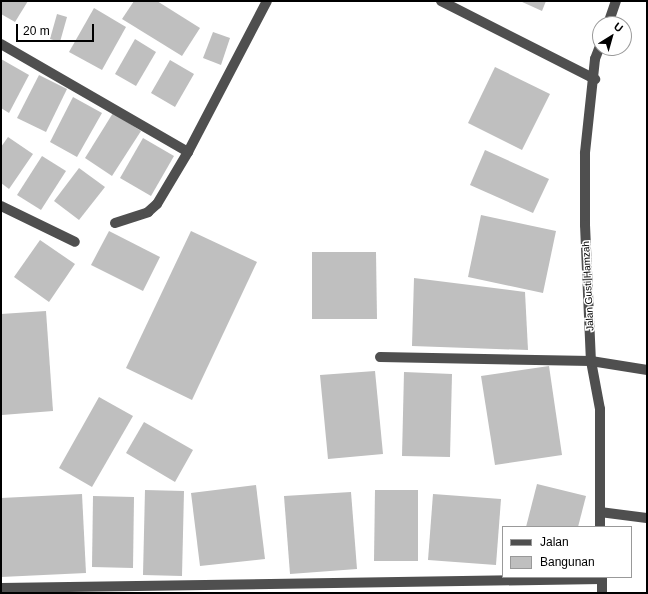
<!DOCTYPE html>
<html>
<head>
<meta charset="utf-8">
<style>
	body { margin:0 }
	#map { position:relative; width:648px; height:594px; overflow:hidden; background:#fff; font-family:Arial,sans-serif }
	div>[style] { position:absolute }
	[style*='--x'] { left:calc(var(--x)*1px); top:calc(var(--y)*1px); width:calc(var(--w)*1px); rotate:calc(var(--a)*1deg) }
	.building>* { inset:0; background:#bfbfbf }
	.minor>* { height:10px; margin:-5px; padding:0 5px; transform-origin:5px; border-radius:5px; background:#4f4f4f }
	span { translate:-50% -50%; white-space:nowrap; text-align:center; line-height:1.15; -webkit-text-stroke:3px #fff; paint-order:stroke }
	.street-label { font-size:10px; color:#000 }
	.frame { position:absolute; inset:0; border:2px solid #000; pointer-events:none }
	.legend { position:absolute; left:502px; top:526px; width:130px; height:52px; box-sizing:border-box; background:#fff; border:1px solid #999; margin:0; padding:5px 7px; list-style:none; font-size:12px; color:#000 }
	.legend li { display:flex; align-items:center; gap:8px; height:20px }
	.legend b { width:20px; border:1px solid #999 }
	.north { position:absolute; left:592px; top:16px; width:40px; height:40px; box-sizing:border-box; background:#fff; border:1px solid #999; border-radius:50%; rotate:37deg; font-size:11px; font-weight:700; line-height:16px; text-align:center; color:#000 }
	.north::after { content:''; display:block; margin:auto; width:14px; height:18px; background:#000; clip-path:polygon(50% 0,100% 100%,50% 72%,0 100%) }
	.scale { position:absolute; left:16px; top:24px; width:78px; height:18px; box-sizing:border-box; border:2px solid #000; border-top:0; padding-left:5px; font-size:12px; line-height:14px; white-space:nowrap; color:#000; -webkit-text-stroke:3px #fff; paint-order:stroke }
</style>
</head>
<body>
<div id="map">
	<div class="building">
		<div style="clip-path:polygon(1px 1px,28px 1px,15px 22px,1px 14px)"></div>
		<div style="clip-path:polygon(134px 1px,157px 1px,200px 28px,182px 56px,122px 19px)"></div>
		<div style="clip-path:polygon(520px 1px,546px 1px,542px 11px)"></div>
		<div style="clip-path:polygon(94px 8px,126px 27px,102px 70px,69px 52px)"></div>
		<div style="clip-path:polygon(57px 14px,67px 17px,60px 42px,50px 39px)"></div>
		<div style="clip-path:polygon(213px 32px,230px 38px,221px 65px,203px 58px)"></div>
		<div style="clip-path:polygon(135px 39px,156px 52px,136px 86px,115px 74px)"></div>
		<div style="clip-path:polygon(1px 59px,29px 75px,9px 113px,1px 108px)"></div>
		<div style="clip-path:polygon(170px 60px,194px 74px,175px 107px,151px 93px)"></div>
		<div style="clip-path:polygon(495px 67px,550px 94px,522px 150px,468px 123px)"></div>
		<div style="clip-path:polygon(39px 75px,67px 89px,46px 132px,17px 118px)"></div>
		<div style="clip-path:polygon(73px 97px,102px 113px,77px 157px,50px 142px)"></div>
		<div style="clip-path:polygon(113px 113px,141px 131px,112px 176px,85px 158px)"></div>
		<div style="clip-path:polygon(8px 137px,33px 154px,9px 189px,1px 183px,1px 147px)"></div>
		<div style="clip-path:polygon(143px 138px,174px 156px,151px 196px,120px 178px)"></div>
		<div style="clip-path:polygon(485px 150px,549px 179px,533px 213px,470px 185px)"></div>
		<div style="clip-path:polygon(42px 156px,66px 171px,41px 210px,17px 195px)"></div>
		<div style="clip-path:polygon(79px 168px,105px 187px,79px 220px,54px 201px)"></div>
		<div style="clip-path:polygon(481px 215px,556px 231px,543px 293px,468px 277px)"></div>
		<div style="clip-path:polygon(109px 231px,160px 257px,143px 291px,91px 265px)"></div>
		<div style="clip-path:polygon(191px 231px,257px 262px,192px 400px,126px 368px)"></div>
		<div style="clip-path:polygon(40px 240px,75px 264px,49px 302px,14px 277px)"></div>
		<div style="clip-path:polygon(312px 252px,376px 252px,377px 319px,312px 319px)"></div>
		<div style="clip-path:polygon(414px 278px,525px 292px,528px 350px,412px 346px)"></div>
		<div style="clip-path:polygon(46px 311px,53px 411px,2px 415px,1px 314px)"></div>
		<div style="clip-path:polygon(549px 366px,562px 455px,495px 465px,481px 376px)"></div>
		<div style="clip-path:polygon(375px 371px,383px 454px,328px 459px,320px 375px)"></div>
		<div style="clip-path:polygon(404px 372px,452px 374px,450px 457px,402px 456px)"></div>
		<div style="clip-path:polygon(99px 397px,133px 416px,92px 487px,59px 468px)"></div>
		<div style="clip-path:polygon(144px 422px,193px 450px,175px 482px,126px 453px)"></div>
		<div style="clip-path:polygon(537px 484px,586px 496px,578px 527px,526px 527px)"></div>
		<div style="clip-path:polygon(256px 485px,265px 559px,200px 566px,191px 493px)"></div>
		<div style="clip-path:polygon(145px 490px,184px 491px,182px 576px,143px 575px)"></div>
		<div style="clip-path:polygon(375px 490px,418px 490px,418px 561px,374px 561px)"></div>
		<div style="clip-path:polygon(351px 492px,357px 569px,290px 574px,284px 496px)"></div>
		<div style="clip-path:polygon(82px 494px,86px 573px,1px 577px,1px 498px)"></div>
		<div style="clip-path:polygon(433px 494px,501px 499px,496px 565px,428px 560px)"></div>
		<div style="clip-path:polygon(93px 496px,134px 497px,133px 568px,92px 567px)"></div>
	</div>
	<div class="minor">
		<div style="--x:441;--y:1;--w:173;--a:26.9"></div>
		<div style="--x:608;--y:24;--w:24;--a:-71"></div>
		<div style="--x:1;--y:44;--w:216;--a:30"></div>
		<div style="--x:600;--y:46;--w:14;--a:111"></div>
		<div style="--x:595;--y:59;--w:95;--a:96.1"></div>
		<div style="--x:585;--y:153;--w:72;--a:90"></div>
		<div style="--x:585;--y:225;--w:136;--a:87.5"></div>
		<div style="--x:591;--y:361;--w:49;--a:79.4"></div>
		<div style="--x:600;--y:409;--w:118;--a:90"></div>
		<div style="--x:1;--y:206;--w:82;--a:25.9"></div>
		<div style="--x:115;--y:223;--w:35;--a:-18"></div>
		<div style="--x:148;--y:212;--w:12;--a:-42"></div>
		<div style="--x:157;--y:204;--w:61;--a:-59.2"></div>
		<div style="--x:188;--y:152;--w:170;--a:-62.4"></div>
		<div style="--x:380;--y:357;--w:211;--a:1.1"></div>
		<div style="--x:591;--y:361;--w:57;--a:9.1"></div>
		<div style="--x:600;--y:512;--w:47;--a:7.3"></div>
		<div style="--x:602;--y:577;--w:16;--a:90"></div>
		<div style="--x:1;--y:588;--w:601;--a:-0.86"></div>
	</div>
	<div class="street-label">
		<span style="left:588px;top:286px;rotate:-93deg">Jalan Gusti Hamzah</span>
	</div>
	<div class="frame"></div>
	<ul class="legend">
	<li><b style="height:5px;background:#4f4f4f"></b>Jalan</li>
	<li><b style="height:11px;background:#bfbfbf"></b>Bangunan</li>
	</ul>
	<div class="north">U</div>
	<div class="scale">20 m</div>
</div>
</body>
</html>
